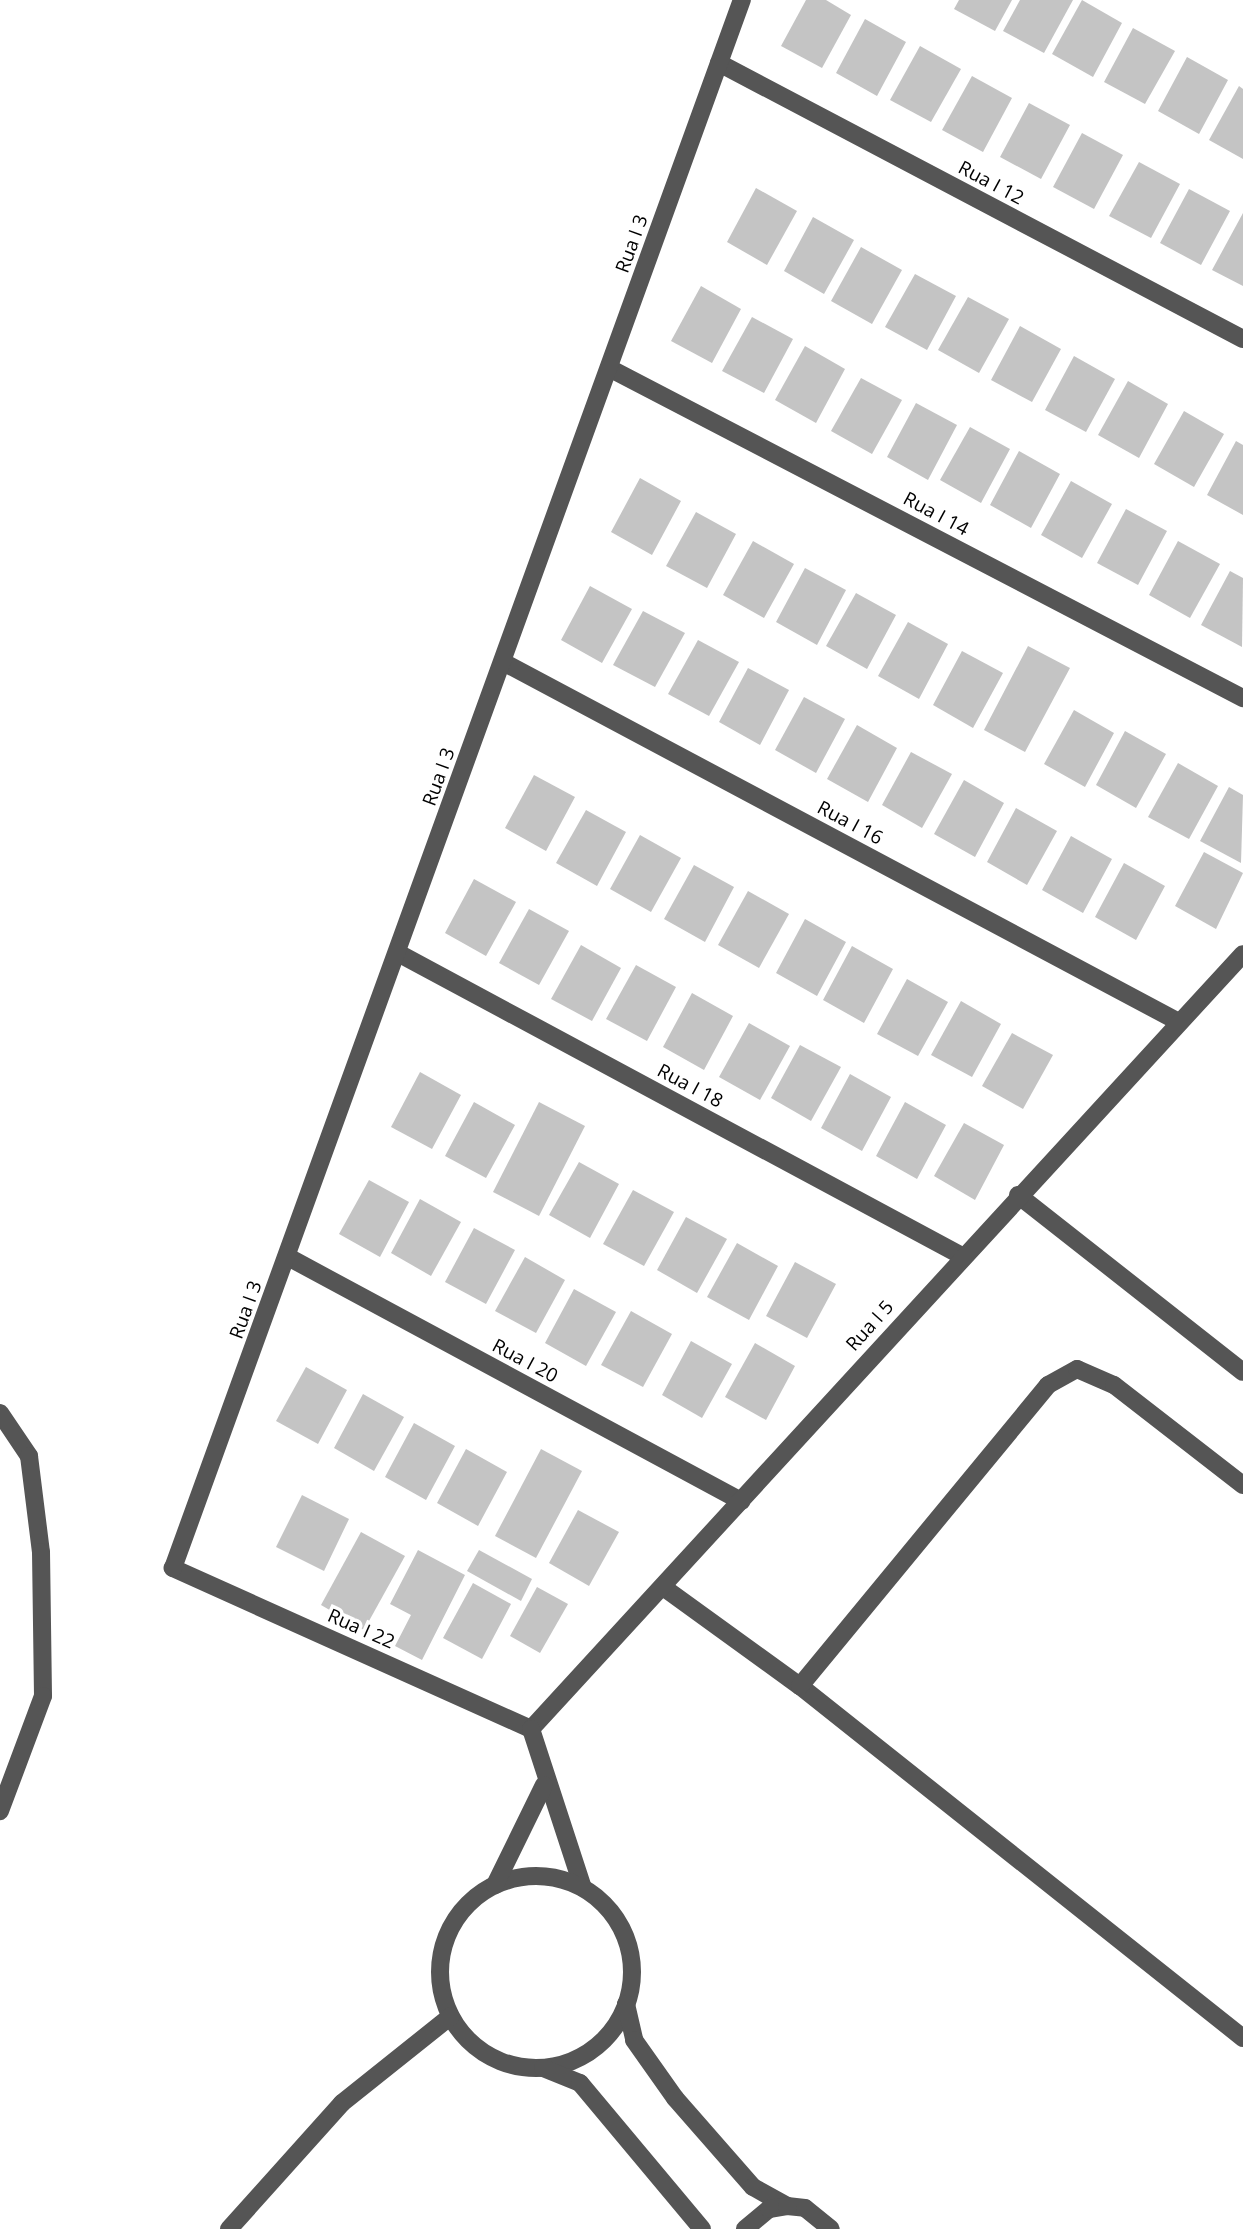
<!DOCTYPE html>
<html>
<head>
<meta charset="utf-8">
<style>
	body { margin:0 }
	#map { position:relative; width:1243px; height:2229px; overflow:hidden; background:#fff; font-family:"Open Sans",sans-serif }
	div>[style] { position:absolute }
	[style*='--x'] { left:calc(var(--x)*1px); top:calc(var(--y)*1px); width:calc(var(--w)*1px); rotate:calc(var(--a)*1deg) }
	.building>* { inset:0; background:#c4c4c4 }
	.minor>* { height:18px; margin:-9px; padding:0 9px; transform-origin:9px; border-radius:9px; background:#555 }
	.minor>.ring { margin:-9px; padding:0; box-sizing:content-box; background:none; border:18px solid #555; border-radius:50% }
	span { translate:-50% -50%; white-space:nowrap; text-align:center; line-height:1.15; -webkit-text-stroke:7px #fff; paint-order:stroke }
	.street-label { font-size:19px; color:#000 }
</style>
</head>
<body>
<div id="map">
	<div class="building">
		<div style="clip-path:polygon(806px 0,826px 0,851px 15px,822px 68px,781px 46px)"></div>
		<div style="clip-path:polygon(959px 0,1012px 0,995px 31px,954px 9px)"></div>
		<div style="clip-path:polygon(1020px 0,1073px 0,1044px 53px,1003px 31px)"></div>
		<div style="clip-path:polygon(1082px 0,1122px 23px,1093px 77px,1052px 54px)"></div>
		<div style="clip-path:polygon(865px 19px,906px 42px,877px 96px,836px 73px)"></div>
		<div style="clip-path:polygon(1133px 28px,1175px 51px,1145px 104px,1104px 82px)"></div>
		<div style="clip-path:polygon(920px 46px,961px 69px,931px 122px,890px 100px)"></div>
		<div style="clip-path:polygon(1187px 57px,1228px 80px,1199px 134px,1158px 111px)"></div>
		<div style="clip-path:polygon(972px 76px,1012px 98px,983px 152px,942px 130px)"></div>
		<div style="clip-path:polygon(1239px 86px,1243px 89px,1243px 159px,1209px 140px)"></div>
		<div style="clip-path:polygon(1029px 103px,1070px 125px,1041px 179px,1000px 157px)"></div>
		<div style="clip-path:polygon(1082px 133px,1123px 155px,1094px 209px,1053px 187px)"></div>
		<div style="clip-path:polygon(1139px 162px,1180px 184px,1151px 238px,1109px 216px)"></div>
		<div style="clip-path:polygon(756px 188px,797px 211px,767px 265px,727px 242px)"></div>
		<div style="clip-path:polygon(1189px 189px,1230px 211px,1201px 265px,1160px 243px)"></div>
		<div style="clip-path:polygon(1243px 213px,1243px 286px,1212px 270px)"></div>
		<div style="clip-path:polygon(813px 217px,854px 240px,824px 294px,784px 271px)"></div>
		<div style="clip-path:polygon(861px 247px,902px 270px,872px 324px,831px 301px)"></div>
		<div style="clip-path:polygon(915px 274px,956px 296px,927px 350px,885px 327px)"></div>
		<div style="clip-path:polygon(701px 286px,741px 309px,712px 363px,671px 341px)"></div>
		<div style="clip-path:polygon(968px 297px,1009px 319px,979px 373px,938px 350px)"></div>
		<div style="clip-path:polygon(752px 317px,793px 339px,764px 393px,722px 371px)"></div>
		<div style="clip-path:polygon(1020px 326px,1061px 349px,1032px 402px,991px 380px)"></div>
		<div style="clip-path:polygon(805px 346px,845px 369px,816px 423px,775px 400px)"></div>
		<div style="clip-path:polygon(1074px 356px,1115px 379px,1086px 432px,1045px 410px)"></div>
		<div style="clip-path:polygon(861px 378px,902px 400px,872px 454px,831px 431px)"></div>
		<div style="clip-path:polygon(1128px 381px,1168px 404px,1139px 458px,1098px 435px)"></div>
		<div style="clip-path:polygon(916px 403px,957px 425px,928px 480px,887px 457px)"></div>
		<div style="clip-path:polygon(1184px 411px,1224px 434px,1194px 487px,1154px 464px)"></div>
		<div style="clip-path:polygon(970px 427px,1010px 449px,981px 503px,940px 480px)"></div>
		<div style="clip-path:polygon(1236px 441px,1243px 445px,1243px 515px,1207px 495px)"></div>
		<div style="clip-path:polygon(1019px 451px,1060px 474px,1031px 528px,990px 505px)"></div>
		<div style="clip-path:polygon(640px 478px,681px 501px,652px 555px,611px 532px)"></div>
		<div style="clip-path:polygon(1071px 481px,1112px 504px,1082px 558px,1041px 535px)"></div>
		<div style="clip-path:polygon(1126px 509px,1167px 531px,1138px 585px,1097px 563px)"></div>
		<div style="clip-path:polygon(696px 512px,736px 534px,707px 588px,666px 566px)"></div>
		<div style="clip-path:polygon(753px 541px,794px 564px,764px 618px,723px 595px)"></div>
		<div style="clip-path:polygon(1178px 541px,1220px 564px,1190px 618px,1149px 595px)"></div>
		<div style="clip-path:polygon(805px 568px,846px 590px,817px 645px,776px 622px)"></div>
		<div style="clip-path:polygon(1230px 571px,1243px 578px,1242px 647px,1201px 625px)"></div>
		<div style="clip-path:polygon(590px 586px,632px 609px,602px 663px,561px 640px)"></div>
		<div style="clip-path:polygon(856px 593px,896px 615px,867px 669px,826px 646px)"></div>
		<div style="clip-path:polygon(643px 611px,685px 633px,655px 687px,613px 665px)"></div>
		<div style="clip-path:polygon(908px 622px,948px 644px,919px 699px,878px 676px)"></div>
		<div style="clip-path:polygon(698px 640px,739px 662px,709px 716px,668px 694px)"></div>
		<div style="clip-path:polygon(1028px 646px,1070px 668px,1025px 752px,984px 730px)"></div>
		<div style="clip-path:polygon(962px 651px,1003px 673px,973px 728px,933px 705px)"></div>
		<div style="clip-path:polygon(748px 668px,789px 690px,760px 745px,719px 722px)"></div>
		<div style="clip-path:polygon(804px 697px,845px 719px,816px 773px,775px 750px)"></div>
		<div style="clip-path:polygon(1074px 710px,1114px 733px,1085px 787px,1044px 764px)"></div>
		<div style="clip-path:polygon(857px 725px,897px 748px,868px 802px,827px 779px)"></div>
		<div style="clip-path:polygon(1125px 731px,1166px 754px,1136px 808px,1096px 785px)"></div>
		<div style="clip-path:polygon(911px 752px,952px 774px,922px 828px,882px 805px)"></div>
		<div style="clip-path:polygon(1178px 763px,1218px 786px,1189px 839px,1148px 817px)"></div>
		<div style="clip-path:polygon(534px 775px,575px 797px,546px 851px,505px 828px)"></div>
		<div style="clip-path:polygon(964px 780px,1004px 803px,975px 857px,934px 834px)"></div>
		<div style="clip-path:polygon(1229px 787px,1243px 795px,1241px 863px,1200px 841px)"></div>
		<div style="clip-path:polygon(1016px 808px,1057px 831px,1027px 885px,987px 862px)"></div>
		<div style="clip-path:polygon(586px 810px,626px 832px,597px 886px,556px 863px)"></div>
		<div style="clip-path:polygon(640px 835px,681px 858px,651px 912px,610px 889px)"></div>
		<div style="clip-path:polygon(1071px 836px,1112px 859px,1083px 913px,1042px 890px)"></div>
		<div style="clip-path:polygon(1204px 852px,1243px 873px,1216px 929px,1175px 906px)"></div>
		<div style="clip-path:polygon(1124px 863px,1165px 886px,1136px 940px,1095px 917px)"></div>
		<div style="clip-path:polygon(694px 865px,734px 887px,705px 942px,664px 919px)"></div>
		<div style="clip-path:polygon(474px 879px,516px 902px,486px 956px,445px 933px)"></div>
		<div style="clip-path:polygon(748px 891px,789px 914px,759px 968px,718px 945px)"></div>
		<div style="clip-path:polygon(529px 909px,569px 931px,539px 985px,499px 963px)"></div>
		<div style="clip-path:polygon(805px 919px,846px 942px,817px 996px,776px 973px)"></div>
		<div style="clip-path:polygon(581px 945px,621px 968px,592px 1021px,551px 999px)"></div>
		<div style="clip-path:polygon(852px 946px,893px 969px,864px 1023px,823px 1000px)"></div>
		<div style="clip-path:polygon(636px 965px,676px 987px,647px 1041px,606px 1019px)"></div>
		<div style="clip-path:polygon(907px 979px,948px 1002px,918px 1056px,877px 1034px)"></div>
		<div style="clip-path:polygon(692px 993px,733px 1016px,704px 1070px,663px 1047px)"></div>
		<div style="clip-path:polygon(961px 1001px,1001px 1024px,972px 1077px,931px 1055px)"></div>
		<div style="clip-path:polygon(749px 1023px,790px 1046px,760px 1100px,719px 1077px)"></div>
		<div style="clip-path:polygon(1012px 1033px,1053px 1055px,1023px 1109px,982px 1086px)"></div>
		<div style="clip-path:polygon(800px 1045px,841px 1067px,811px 1121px,771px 1098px)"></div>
		<div style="clip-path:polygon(420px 1072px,461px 1095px,432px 1149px,391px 1127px)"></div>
		<div style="clip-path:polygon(850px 1074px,891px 1097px,862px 1151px,821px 1128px)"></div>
		<div style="clip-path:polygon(474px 1102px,515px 1125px,486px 1178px,445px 1156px)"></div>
		<div style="clip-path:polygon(539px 1102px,585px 1126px,539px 1216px,493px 1192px)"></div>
		<div style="clip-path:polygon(905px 1102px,946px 1125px,917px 1179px,876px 1156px)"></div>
		<div style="clip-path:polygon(964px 1123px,1004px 1145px,975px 1200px,934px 1176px)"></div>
		<div style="clip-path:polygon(579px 1162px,619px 1184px,590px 1238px,549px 1215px)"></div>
		<div style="clip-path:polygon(369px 1180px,409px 1202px,380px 1257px,339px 1234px)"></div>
		<div style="clip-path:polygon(633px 1190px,674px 1212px,644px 1266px,603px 1244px)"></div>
		<div style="clip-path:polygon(420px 1199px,461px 1222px,431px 1276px,391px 1253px)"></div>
		<div style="clip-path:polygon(686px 1217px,727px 1239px,697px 1293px,657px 1270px)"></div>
		<div style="clip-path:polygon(474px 1228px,515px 1250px,486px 1304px,445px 1282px)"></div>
		<div style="clip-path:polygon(737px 1243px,778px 1266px,749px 1320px,707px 1297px)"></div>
		<div style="clip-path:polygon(525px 1257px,565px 1280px,536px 1333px,495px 1311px)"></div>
		<div style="clip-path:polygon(795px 1262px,836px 1284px,807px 1338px,766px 1316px)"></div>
		<div style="clip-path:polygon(574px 1289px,616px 1312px,586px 1366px,545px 1343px)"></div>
		<div style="clip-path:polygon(631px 1311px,672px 1334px,643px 1387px,601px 1365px)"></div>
		<div style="clip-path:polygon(691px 1341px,732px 1364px,702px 1418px,662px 1395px)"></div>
		<div style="clip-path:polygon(755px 1343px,795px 1366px,766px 1420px,725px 1397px)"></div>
		<div style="clip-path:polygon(306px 1367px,347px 1390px,318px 1444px,276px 1421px)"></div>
		<div style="clip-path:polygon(363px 1394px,404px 1417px,374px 1471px,334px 1448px)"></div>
		<div style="clip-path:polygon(414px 1423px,455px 1446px,426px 1500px,385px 1477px)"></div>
		<div style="clip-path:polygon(466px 1449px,507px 1472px,478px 1526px,437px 1503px)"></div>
		<div style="clip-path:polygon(541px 1449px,582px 1471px,536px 1558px,495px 1536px)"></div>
		<div style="clip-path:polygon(302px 1495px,349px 1519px,324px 1571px,276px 1547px)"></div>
		<div style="clip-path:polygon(578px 1510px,619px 1532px,589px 1586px,549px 1563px)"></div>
		<div style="clip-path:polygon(361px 1532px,405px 1556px,364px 1630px,321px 1605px)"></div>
		<div style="clip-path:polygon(418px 1550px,465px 1575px,422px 1660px,395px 1646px,411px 1615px,390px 1604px)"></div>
		<div style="clip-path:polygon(479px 1550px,532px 1579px,521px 1601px,467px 1571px)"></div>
		<div style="clip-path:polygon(473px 1583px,511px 1604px,482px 1659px,443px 1638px)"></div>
		<div style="clip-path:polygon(537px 1587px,568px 1604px,540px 1653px,510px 1636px)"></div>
	</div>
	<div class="minor">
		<div style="--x:719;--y:63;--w:592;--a:27.78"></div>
		<div style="--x:609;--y:368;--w:715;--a:27.5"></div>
		<div style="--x:503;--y:662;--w:766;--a:28.04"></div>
		<div style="--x:398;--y:953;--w:640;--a:28.25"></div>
		<div style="--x:1018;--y:1195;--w:286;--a:38.2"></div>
		<div style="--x:288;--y:1257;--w:515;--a:28.31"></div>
		<div style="--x:0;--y:1413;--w:52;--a:56"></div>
		<div style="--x:29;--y:1456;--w:97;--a:82.9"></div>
		<div style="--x:41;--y:1552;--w:144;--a:89.2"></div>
		<div style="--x:43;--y:1696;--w:123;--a:110.5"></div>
		<div style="--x:663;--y:1587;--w:169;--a:35.9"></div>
		<div style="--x:800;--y:1686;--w:566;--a:38.47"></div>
		<div style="--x:800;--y:1686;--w:390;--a:-50.5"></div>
		<div style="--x:1048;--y:1385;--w:33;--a:-29"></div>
		<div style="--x:1077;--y:1369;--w:40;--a:23.4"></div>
		<div style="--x:1114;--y:1385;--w:163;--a:37.8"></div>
		<div style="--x:531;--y:1729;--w:393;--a:-155.8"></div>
		<div style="--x:173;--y:1568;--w:1668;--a:-70.06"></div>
		<div style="--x:531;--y:1729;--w:1052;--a:-47.43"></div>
		<div style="--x:531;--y:1729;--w:167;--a:71.9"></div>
		<div class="ring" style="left:440px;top:1876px;width:174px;height:174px"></div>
		<div style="--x:495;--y:1885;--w:111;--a:-63.9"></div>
		<div style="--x:626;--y:2004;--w:37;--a:77"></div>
		<div style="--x:634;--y:2040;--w:71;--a:54.7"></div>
		<div style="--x:675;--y:2098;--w:118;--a:48.8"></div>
		<div style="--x:753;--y:2187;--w:39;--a:29"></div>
		<div style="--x:543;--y:2068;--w:40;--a:22"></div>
		<div style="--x:580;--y:2083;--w:190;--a:50.1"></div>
		<div style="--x:229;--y:2229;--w:169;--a:-48.1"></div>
		<div style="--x:342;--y:2103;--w:139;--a:-38.6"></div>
		<div style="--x:745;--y:2229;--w:31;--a:-40"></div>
		<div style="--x:769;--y:2209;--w:18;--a:-9"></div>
		<div style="--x:787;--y:2206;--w:18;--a:6"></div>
		<div style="--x:805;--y:2208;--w:33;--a:39"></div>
	</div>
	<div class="street-label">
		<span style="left:991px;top:183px;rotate:28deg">Rua I 12</span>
		<span style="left:632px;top:244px;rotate:-70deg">Rua I 3</span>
		<span style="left:936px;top:514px;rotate:28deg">Rua I 14</span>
		<span style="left:439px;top:777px;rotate:-70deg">Rua I 3</span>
		<span style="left:850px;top:823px;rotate:28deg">Rua I 16</span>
		<span style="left:690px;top:1086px;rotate:28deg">Rua I 18</span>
		<span style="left:246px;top:1310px;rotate:-70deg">Rua I 3</span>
		<span style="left:870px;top:1326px;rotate:-48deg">Rua I 5</span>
		<span style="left:525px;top:1361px;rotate:28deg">Rua I 20</span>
		<span style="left:361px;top:1629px;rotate:24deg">Rua I 22</span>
	</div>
</div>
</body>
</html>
